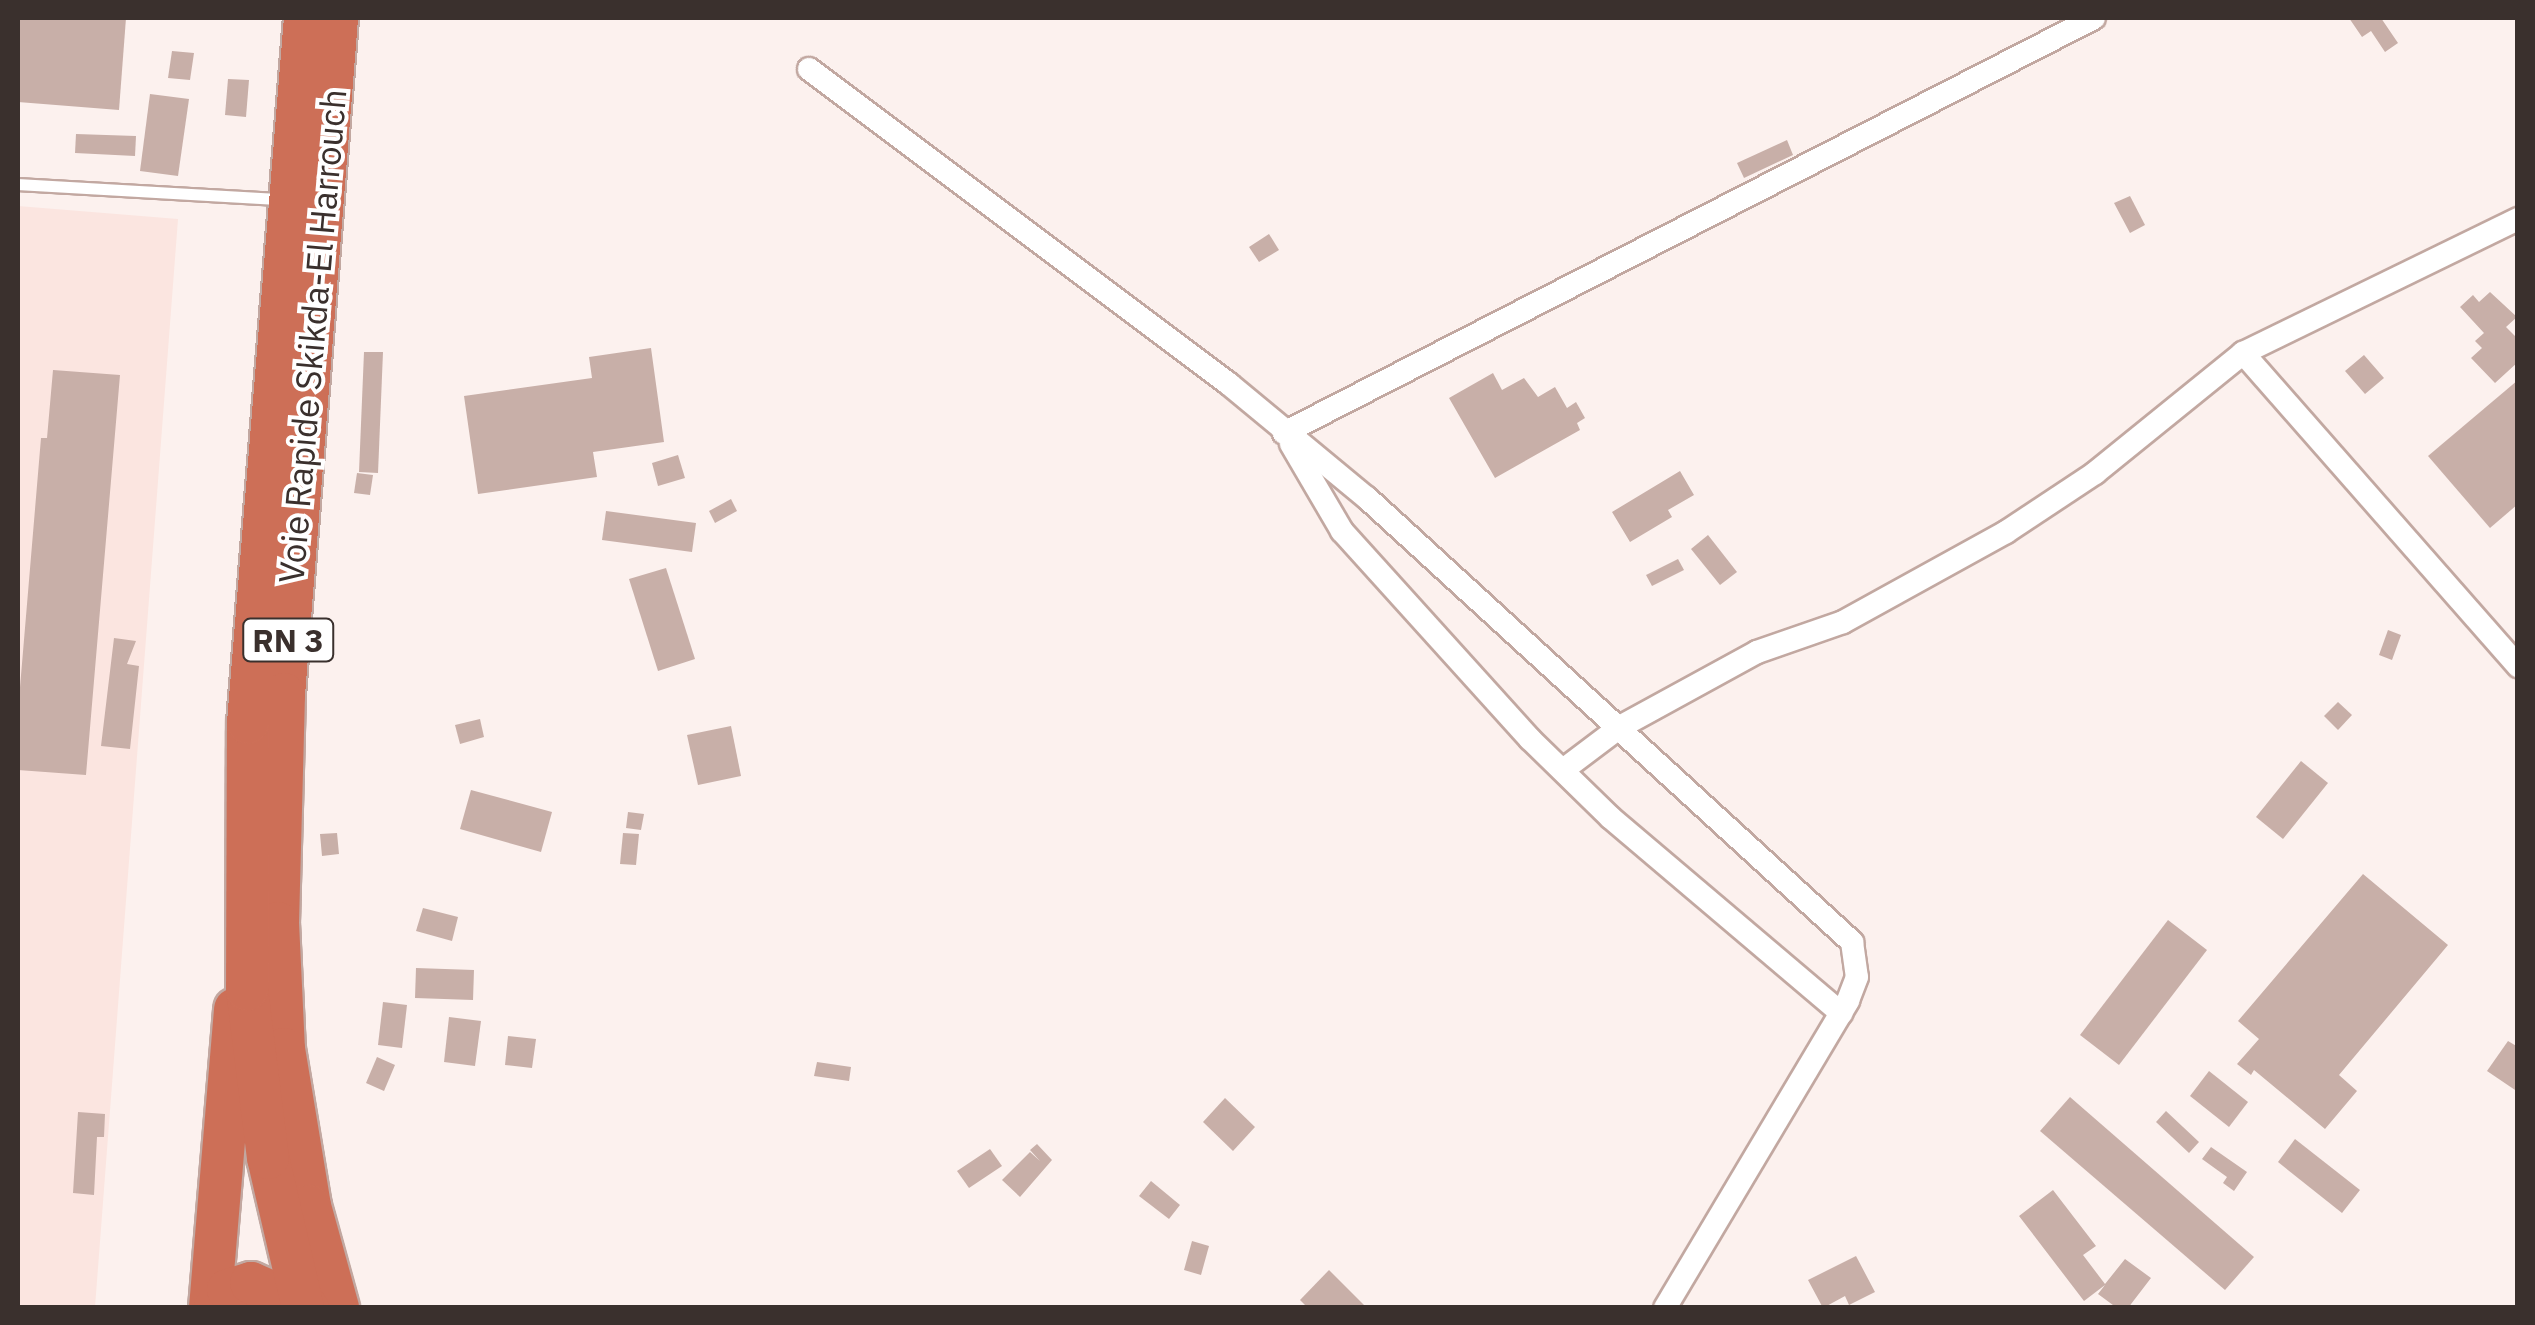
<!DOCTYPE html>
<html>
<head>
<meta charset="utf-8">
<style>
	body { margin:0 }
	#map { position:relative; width:2535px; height:1325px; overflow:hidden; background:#fcf1ee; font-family:"IBM Plex Sans",sans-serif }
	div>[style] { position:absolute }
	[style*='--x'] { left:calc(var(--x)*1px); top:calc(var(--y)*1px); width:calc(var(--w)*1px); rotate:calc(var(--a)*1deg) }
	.built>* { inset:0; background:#fbe5e0 }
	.building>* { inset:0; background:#c8afa8 }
	.roads { filter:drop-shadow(2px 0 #c2a8a1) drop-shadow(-2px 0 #c2a8a1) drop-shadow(0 2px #c2a8a1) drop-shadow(0 -2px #c2a8a1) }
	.lane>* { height:11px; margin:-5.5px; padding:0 5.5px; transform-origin:5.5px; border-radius:5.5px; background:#fff }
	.street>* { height:22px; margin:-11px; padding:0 11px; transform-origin:11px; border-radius:11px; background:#fff }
	.highway>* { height:42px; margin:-21px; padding:0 21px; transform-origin:21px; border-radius:21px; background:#cd6f57 }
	span { translate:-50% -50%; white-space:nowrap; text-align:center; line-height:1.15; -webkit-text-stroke:8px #fff; paint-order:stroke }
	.shield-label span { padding:2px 8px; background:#fff; border:2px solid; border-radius:8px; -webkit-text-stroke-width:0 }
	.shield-label { font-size:32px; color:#3a302d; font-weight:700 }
	.street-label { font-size:35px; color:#3a302d }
	.frame { position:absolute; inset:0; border:20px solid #3a302d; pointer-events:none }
</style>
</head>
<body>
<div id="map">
	<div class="built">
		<div style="clip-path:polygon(18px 206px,178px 219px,95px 1307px,18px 1307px)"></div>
	</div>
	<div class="building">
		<div style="clip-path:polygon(18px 18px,126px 18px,119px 110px,18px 102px)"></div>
		<div style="clip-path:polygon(2349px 18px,2381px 18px,2398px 43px,2385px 52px,2371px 31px,2362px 37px)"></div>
		<div style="clip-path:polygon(172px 51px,194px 53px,190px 80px,168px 78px)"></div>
		<div style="clip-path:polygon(228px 79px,249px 80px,246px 117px,225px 115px)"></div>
		<div style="clip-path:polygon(150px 94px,189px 99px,178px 176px,140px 171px)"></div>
		<div style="clip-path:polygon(76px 134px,136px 136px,135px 156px,75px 153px)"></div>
		<div style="clip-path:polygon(1787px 140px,1793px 155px,1744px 178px,1737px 163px)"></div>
		<div style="clip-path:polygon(2130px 196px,2145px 225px,2130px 233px,2114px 203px)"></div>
		<div style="clip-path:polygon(1269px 234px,1279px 250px,1259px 262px,1249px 247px)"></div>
		<div style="clip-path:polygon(2490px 292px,2517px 317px,2506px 327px,2518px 339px,2518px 362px,2495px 383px,2471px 358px,2482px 348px,2475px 341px,2484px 333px,2460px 307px,2473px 295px,2479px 302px)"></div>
		<div style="clip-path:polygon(651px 348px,664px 442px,593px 452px,597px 477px,478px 494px,464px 396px,592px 378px,589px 357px)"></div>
		<div style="clip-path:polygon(364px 352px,383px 352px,378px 473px,359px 472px)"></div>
		<div style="clip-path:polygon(2364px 355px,2384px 378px,2365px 394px,2345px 371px)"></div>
		<div style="clip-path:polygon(53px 370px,120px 375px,86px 775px,18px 770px,18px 711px,41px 438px,47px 438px)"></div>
		<div style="clip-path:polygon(1493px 373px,1502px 390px,1524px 378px,1538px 397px,1555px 387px,1567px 408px,1576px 402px,1585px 418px,1577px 423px,1580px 430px,1495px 478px,1449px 398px)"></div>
		<div style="clip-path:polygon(2518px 380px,2518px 504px,2490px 528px,2428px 456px)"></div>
		<div style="clip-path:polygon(678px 455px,685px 478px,658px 486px,652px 463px)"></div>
		<div style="clip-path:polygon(1680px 471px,1694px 495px,1668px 510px,1672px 517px,1630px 542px,1612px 512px)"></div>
		<div style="clip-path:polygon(357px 473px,373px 475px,370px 495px,354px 493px)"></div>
		<div style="clip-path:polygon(731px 499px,737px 511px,715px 523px,709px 511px)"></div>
		<div style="clip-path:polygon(606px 511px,696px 523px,692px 552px,602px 540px)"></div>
		<div style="clip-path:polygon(1708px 535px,1737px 572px,1720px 585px,1691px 549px)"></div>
		<div style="clip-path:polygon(1678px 559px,1684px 570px,1652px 586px,1646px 575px)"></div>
		<div style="clip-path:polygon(666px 568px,695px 659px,658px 671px,629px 579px)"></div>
		<div style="clip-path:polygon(2388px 630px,2401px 635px,2392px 660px,2379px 655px)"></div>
		<div style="clip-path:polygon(114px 638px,136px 641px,127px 664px,139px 666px,130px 749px,101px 746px)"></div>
		<div style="clip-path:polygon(2338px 702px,2352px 715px,2338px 730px,2324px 716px)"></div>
		<div style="clip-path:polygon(480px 719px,484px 737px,460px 744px,455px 725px)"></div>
		<div style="clip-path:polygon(731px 726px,741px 776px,698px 785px,687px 735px)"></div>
		<div style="clip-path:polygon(2301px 761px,2328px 783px,2283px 839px,2256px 817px)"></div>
		<div style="clip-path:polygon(471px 790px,552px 812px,541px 852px,460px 829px)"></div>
		<div style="clip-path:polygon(628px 812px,644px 814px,641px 830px,626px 828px)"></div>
		<div style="clip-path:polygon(337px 833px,339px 854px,322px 856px,320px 834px)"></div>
		<div style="clip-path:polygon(623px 833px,639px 834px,636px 865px,620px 864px)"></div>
		<div style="clip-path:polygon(2363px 874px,2448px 945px,2339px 1075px,2357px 1091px,2325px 1129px,2254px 1070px,2251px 1075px,2237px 1064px,2259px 1039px,2238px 1021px)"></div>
		<div style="clip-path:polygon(423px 908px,458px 917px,452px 941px,416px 931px)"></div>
		<div style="clip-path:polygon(2168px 920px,2207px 950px,2119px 1065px,2080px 1035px)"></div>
		<div style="clip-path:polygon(416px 968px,474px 970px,473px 1000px,415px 998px)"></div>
		<div style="clip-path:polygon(383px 1002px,407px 1005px,402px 1048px,378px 1045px)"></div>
		<div style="clip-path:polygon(449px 1017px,481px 1021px,475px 1066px,444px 1062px)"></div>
		<div style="clip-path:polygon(508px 1036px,536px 1039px,532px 1068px,505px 1065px)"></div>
		<div style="clip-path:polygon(2508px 1041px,2518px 1047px,2518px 1092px,2487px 1071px)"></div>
		<div style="clip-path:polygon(377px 1057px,395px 1065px,384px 1091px,366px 1083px)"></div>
		<div style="clip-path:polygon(817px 1062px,851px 1067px,849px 1081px,814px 1076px)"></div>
		<div style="clip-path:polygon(2209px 1071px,2248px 1102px,2229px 1127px,2190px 1096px)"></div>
		<div style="clip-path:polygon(2070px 1097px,2254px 1257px,2225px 1290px,2040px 1131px)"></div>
		<div style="clip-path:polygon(1225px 1098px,1255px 1127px,1233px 1151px,1203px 1122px)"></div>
		<div style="clip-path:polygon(2166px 1111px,2199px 1142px,2189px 1153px,2156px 1122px)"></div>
		<div style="clip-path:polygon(78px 1112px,105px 1114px,104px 1137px,97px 1137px,94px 1195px,73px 1193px)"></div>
		<div style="clip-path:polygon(2295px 1139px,2360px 1190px,2342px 1213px,2278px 1162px)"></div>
		<div style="clip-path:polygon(1037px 1144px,1052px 1160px,1020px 1197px,1002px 1180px,1030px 1152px,1040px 1161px,1030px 1150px)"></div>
		<div style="clip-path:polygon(2211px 1147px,2247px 1172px,2234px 1191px,2223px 1183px,2227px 1177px,2202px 1159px)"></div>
		<div style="clip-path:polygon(990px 1149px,1002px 1166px,969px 1188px,957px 1171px)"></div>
		<div style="clip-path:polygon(1151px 1181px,1180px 1205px,1169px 1219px,1139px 1196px)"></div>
		<div style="clip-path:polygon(2053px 1190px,2096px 1246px,2083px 1255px,2105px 1284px,2125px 1259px,2151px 1278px,2128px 1308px,2117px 1308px,2098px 1294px,2105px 1285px,2084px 1301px,2019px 1216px)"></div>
		<div style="clip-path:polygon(1192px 1241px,1209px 1246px,1201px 1275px,1184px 1270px)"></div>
		<div style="clip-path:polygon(1856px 1256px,1875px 1292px,1849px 1305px,1845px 1296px,1823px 1308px,1808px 1280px)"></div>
		<div style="clip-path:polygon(1329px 1270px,1367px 1308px,1308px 1308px,1300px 1300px)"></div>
	</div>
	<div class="roads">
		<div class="lane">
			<div style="--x:18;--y:184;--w:263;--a:3.3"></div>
		</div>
		<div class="street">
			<div style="--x:809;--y:69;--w:525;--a:36.87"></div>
			<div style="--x:1229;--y:384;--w:179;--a:39.6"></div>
			<div style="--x:1367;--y:498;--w:658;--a:42.47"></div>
			<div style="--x:1852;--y:942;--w:35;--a:82"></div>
			<div style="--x:1857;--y:977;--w:26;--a:111"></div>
			<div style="--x:1848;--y:1001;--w:357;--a:120.8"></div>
			<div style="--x:2243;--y:353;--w:417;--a:48.7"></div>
			<div style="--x:1284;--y:433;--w:910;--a:-27.13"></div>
			<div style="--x:1291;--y:444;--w:101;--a:59.6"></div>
			<div style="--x:1342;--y:531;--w:280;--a:47.9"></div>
			<div style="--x:1530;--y:739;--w:113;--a:44.3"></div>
			<div style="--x:1611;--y:818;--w:302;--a:40.3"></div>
			<div style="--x:1563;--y:770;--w:71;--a:-37"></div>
			<div style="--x:1620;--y:727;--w:156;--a:-28.7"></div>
			<div style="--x:1757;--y:652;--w:91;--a:-19.2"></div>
			<div style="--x:1843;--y:622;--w:186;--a:-28.9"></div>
			<div style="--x:2006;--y:532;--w:107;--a:-33.5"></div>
			<div style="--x:2095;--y:473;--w:191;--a:-39"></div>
			<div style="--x:2243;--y:353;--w:306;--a:-26"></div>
		</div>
		<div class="highway">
			<div style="--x:337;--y:18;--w:678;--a:94.48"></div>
			<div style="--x:284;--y:694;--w:229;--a:91.5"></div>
			<div style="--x:278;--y:923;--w:126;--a:87.3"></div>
			<div style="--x:284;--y:1049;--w:159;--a:80.6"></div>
			<div style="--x:310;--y:1206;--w:106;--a:74.6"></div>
			<div style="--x:210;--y:1308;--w:300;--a:-85.2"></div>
			<div style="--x:215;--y:1308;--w:22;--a:-54"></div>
			<div style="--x:228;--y:1290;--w:24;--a:-17"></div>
			<div style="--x:251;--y:1283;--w:62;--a:23.7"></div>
			<div style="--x:303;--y:1308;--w:154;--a:-103.1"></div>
			<div style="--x:268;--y:1158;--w:169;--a:-97.1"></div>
			<div style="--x:247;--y:990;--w:267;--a:-89.8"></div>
			<div style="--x:248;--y:723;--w:707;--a:-85.38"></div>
		</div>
	</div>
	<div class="shield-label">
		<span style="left:288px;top:640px">RN 3</span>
	</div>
	<div class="street-label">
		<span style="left:312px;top:336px;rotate:-85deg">Voie Rapide Skikda-El Harrouch</span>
	</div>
	<div class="frame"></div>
</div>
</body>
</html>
